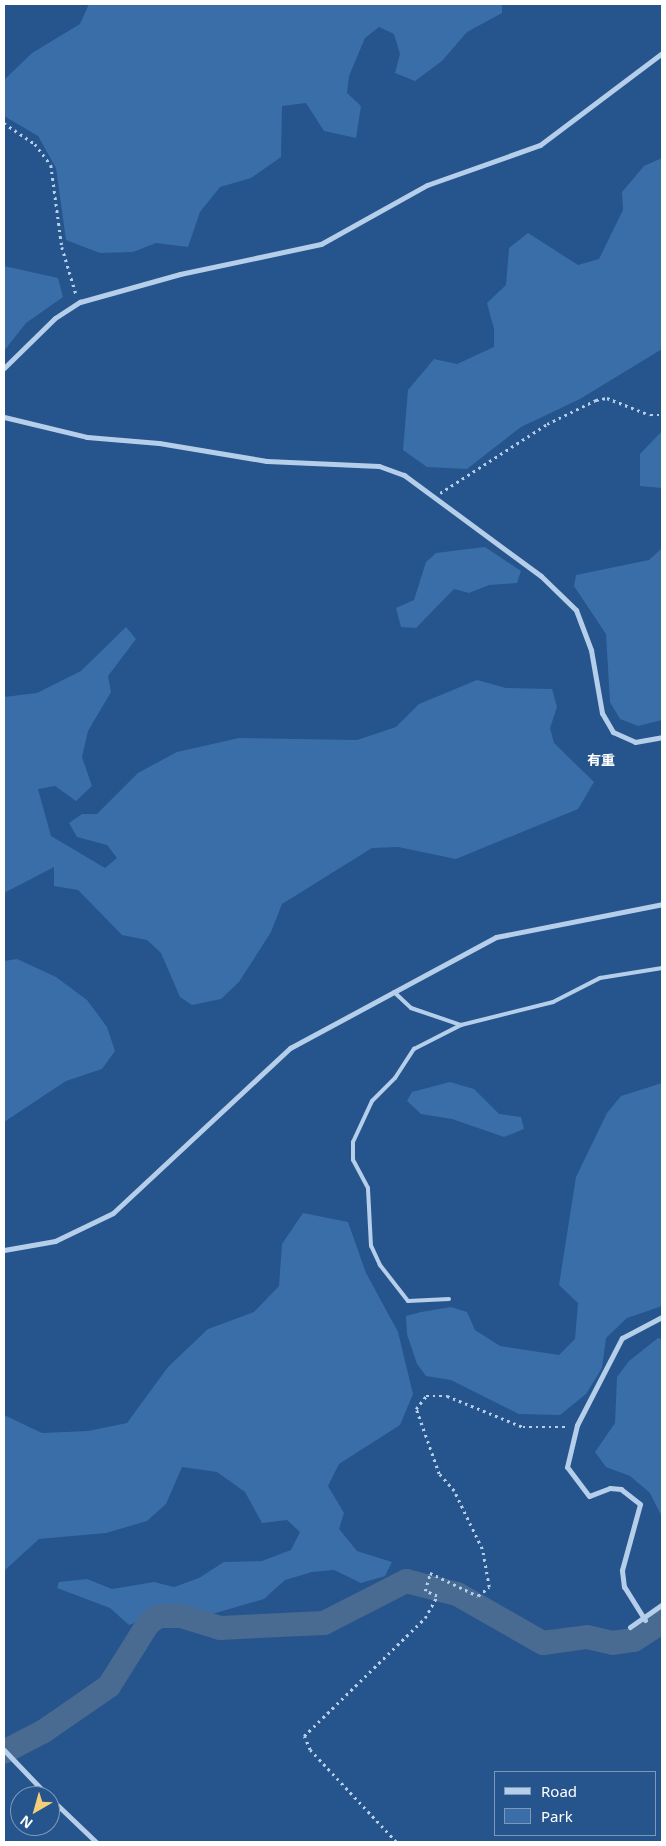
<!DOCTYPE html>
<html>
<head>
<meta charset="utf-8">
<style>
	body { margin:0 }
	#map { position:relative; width:666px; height:1846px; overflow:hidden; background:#26548c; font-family:"Noto Sans","Noto Sans JP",sans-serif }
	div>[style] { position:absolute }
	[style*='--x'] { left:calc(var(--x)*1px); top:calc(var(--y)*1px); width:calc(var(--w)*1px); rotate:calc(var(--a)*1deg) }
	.green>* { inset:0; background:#3a6ea9 }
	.river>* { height:24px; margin:-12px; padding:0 12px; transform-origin:12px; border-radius:12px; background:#496a91 }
	.path>* { height:2.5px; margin-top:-1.25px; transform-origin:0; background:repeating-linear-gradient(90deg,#b5ceea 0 2.5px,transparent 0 6.5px) }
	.lane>* { height:4px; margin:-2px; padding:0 2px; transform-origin:2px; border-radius:2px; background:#b5ceea }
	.street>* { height:5px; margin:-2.5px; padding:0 2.5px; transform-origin:2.5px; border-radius:2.5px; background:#b5ceea }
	span { translate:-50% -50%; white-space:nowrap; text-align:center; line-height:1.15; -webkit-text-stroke:4.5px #26548c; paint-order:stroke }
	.neighbourhood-label { font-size:14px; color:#fff; font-weight:700 }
	.frame { position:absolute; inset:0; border:5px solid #fff; pointer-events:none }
	.legend { position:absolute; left:494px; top:1771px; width:162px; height:65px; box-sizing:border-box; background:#26548c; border:1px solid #7d98ba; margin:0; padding:6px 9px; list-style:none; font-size:15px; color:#fff }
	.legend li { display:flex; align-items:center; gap:10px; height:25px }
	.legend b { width:25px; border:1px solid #7d98ba }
	.north { position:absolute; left:10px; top:1786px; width:50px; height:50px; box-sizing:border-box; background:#26548c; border:1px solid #7d98ba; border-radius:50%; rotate:218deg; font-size:14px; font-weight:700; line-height:20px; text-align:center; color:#fff }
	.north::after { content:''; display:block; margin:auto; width:18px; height:22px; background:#f3cf79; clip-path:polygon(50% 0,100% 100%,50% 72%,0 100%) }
</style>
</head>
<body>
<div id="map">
	<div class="green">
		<div style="clip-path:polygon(89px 4px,502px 4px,502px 13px,467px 32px,442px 61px,415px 81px,395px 73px,400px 54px,394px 34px,379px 27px,365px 38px,349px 76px,347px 93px,361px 106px,356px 138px,324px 131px,306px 103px,282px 106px,281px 157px,251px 178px,220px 187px,200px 212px,188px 247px,156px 243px,133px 252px,100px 253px,66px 240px,56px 168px,38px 136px,4px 116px,4px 80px,32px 53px,80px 24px)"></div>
		<div style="clip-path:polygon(662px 158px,662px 349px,580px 399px,521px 427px,467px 469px,427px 467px,403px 450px,408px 390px,434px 359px,457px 364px,494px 347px,494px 329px,487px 303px,506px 285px,509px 248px,528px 233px,578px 265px,599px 259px,623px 210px,622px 192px,644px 166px)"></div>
		<div style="clip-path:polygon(4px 266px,58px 278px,63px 297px,26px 323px,4px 351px)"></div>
		<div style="clip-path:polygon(662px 431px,662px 488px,640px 486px,640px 454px)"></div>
		<div style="clip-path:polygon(485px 547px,521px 571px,517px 583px,489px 585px,469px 593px,454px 589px,416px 628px,401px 627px,396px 608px,414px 600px,426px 562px,436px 553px)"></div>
		<div style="clip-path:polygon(662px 548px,662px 720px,638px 726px,620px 719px,610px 702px,606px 634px,574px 586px,576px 575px,649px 560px)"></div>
		<div style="clip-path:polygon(126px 627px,136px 639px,108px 676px,111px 692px,88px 731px,82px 757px,92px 786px,76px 801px,55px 786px,38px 789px,51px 836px,105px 868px,117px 858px,107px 845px,77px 837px,69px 823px,82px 814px,97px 814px,138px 773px,177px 752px,239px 738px,357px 740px,396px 727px,419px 704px,477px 680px,506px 688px,552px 689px,557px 707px,550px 728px,554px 743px,594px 782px,578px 809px,456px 859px,398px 847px,372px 848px,282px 904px,271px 932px,239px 982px,221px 999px,192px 1005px,180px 997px,161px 953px,147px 940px,122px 935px,78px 890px,54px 886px,54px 867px,4px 893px,4px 697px,37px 693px,81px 671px)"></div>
		<div style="clip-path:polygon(17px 959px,56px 977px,87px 1000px,107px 1027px,115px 1051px,102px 1069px,66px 1081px,4px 1122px,4px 961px)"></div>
		<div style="clip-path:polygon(450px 1082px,474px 1089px,499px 1114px,521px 1117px,524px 1129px,504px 1137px,452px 1119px,421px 1114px,407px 1101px,412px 1092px)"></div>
		<div style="clip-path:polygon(662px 1083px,662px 1306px,627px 1318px,606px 1338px,602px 1368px,586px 1394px,560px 1415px,519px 1414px,451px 1380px,426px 1376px,417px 1364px,407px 1334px,406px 1316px,421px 1312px,451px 1307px,467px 1312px,475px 1330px,500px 1346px,559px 1355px,575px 1339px,578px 1303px,559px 1285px,576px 1177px,607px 1113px,621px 1096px)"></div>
		<div style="clip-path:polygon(303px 1213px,348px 1222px,366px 1273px,398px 1332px,413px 1394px,400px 1425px,339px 1464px,328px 1486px,344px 1513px,339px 1529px,357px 1551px,392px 1562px,385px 1576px,361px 1583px,334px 1570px,312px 1572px,285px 1580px,264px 1599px,212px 1614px,181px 1606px,154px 1606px,140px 1621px,129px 1625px,110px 1608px,57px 1588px,59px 1582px,87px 1579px,112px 1589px,154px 1582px,174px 1587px,199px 1578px,224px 1562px,262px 1561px,291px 1550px,300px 1532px,287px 1520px,262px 1523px,245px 1492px,217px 1472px,182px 1467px,166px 1504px,147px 1521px,106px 1533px,39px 1539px,4px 1571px,4px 1415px,42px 1433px,88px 1431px,127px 1423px,168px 1367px,208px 1329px,254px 1312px,279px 1286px,282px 1244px)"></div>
		<div style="clip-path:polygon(658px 1338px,662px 1339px,662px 1517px,650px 1493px,630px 1476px,606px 1467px,595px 1452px,615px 1423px,617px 1377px,629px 1361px)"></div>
	</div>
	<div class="river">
		<div style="--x:4;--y:1752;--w:45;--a:-27.7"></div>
		<div style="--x:44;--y:1731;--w:79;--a:-34.7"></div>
		<div style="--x:109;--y:1686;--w:73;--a:-57.8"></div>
		<div style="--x:148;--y:1624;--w:13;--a:-39"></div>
		<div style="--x:158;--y:1616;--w:23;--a:0"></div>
		<div style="--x:181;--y:1616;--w:41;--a:17.1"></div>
		<div style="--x:220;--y:1628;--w:104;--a:-2.8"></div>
		<div style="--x:324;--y:1623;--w:92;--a:-27.1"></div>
		<div style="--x:406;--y:1581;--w:53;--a:14.3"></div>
		<div style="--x:457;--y:1594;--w:99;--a:29.7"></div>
		<div style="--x:543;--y:1643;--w:44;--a:-7.8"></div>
		<div style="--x:587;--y:1637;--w:26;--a:13"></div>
		<div style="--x:612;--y:1643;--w:22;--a:-8"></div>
		<div style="--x:634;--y:1640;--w:33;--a:-33"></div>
	</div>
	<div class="path">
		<div style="--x:4;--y:123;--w:37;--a:34"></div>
		<div style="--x:35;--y:144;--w:26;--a:53"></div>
		<div style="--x:51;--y:165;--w:83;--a:82.4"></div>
		<div style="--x:62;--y:247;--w:49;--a:73.4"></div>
		<div style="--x:440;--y:493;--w:127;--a:-32.8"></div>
		<div style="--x:547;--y:424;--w:55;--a:-26.1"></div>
		<div style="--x:596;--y:400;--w:11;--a:-10"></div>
		<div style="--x:607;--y:398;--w:46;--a:21.6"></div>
		<div style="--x:650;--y:415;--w:12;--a:0"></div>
		<div style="--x:396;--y:1842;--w:126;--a:-133.1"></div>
		<div style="--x:310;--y:1750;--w:15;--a:-113"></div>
		<div style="--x:304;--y:1736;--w:169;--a:-44.3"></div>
		<div style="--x:425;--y:1618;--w:25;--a:-61"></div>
		<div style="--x:437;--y:1596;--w:13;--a:-157"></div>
		<div style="--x:425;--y:1591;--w:19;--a:-74"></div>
		<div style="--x:430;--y:1573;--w:53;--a:25.6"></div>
		<div style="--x:478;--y:1596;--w:14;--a:-39"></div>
		<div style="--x:489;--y:1587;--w:39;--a:-100"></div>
		<div style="--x:482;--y:1549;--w:64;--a:-115.8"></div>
		<div style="--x:454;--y:1491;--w:23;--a:-131"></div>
		<div style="--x:439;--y:1474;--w:69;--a:-109.5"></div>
		<div style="--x:416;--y:1409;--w:16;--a:-52"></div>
		<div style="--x:426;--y:1396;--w:21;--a:0"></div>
		<div style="--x:447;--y:1396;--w:82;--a:22.2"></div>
		<div style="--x:523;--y:1427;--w:45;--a:0"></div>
	</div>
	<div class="lane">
		<div style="--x:394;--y:992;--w:23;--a:43"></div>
		<div style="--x:411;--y:1008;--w:53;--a:18.8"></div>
		<div style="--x:461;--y:1025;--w:95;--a:-14"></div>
		<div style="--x:553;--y:1002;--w:53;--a:-27.1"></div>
		<div style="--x:600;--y:978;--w:63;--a:-9.2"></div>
		<div style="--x:449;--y:1299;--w:41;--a:177.2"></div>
		<div style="--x:408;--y:1301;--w:46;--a:-127.9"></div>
		<div style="--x:380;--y:1265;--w:21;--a:-115"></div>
		<div style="--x:371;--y:1246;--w:58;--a:-93"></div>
		<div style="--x:368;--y:1188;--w:32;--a:-118"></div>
		<div style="--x:353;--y:1160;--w:18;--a:-90"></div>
		<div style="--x:353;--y:1142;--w:45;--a:-65.1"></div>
		<div style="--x:372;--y:1101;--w:33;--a:-45"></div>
		<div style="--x:395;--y:1078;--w:35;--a:-57"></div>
		<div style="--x:414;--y:1049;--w:53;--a:-27.1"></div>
	</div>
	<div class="street">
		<div style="--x:4;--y:368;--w:71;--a:-44.4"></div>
		<div style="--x:55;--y:318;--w:30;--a:-33"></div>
		<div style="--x:80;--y:302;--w:104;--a:-15.6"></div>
		<div style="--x:180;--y:274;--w:144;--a:-12"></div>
		<div style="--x:321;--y:244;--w:121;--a:-29.1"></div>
		<div style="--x:427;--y:185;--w:120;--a:-19.5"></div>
		<div style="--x:540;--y:145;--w:153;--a:-37"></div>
		<div style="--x:4;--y:417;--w:85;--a:13.5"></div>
		<div style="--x:87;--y:437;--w:72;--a:4.8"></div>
		<div style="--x:159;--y:443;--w:109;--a:9.5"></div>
		<div style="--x:267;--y:461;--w:112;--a:2.6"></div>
		<div style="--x:379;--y:466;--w:27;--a:20"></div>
		<div style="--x:404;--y:475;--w:170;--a:36.4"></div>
		<div style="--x:541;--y:576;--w:49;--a:44.2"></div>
		<div style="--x:576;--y:610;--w:43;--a:69.4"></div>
		<div style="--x:591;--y:650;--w:64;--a:80.1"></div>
		<div style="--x:602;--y:713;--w:22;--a:60"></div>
		<div style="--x:613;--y:732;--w:24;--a:24"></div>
		<div style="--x:635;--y:742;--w:27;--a:-10"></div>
		<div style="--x:4;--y:1250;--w:52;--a:-10"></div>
		<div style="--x:55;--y:1241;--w:64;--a:-25.8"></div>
		<div style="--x:113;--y:1213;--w:242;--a:-43"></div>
		<div style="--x:290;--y:1048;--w:234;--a:-28.3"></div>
		<div style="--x:496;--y:937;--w:169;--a:-11.2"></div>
		<div style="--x:645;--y:1620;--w:39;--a:-122"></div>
		<div style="--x:624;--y:1587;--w:17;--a:-97"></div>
		<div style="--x:622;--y:1570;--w:68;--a:-74.7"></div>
		<div style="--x:640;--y:1504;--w:24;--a:-142"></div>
		<div style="--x:621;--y:1489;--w:11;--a:-175"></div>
		<div style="--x:610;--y:1488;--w:22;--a:159"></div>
		<div style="--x:589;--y:1496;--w:36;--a:-127"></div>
		<div style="--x:567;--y:1467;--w:43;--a:-76.6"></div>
		<div style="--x:577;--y:1425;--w:98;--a:-62.7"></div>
		<div style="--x:622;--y:1338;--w:45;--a:-27.7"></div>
		<div style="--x:630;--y:1627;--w:39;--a:-35"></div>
		<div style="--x:4;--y:1750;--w:64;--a:46.3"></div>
		<div style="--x:50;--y:1798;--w:64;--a:43.7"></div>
	</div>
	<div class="neighbourhood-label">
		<span style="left:601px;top:760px">有重</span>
	</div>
	<div class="frame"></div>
	<ul class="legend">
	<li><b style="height:6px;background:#b5ceea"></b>Road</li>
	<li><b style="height:14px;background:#3a6ea9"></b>Park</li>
	</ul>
	<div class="north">N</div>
</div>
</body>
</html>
